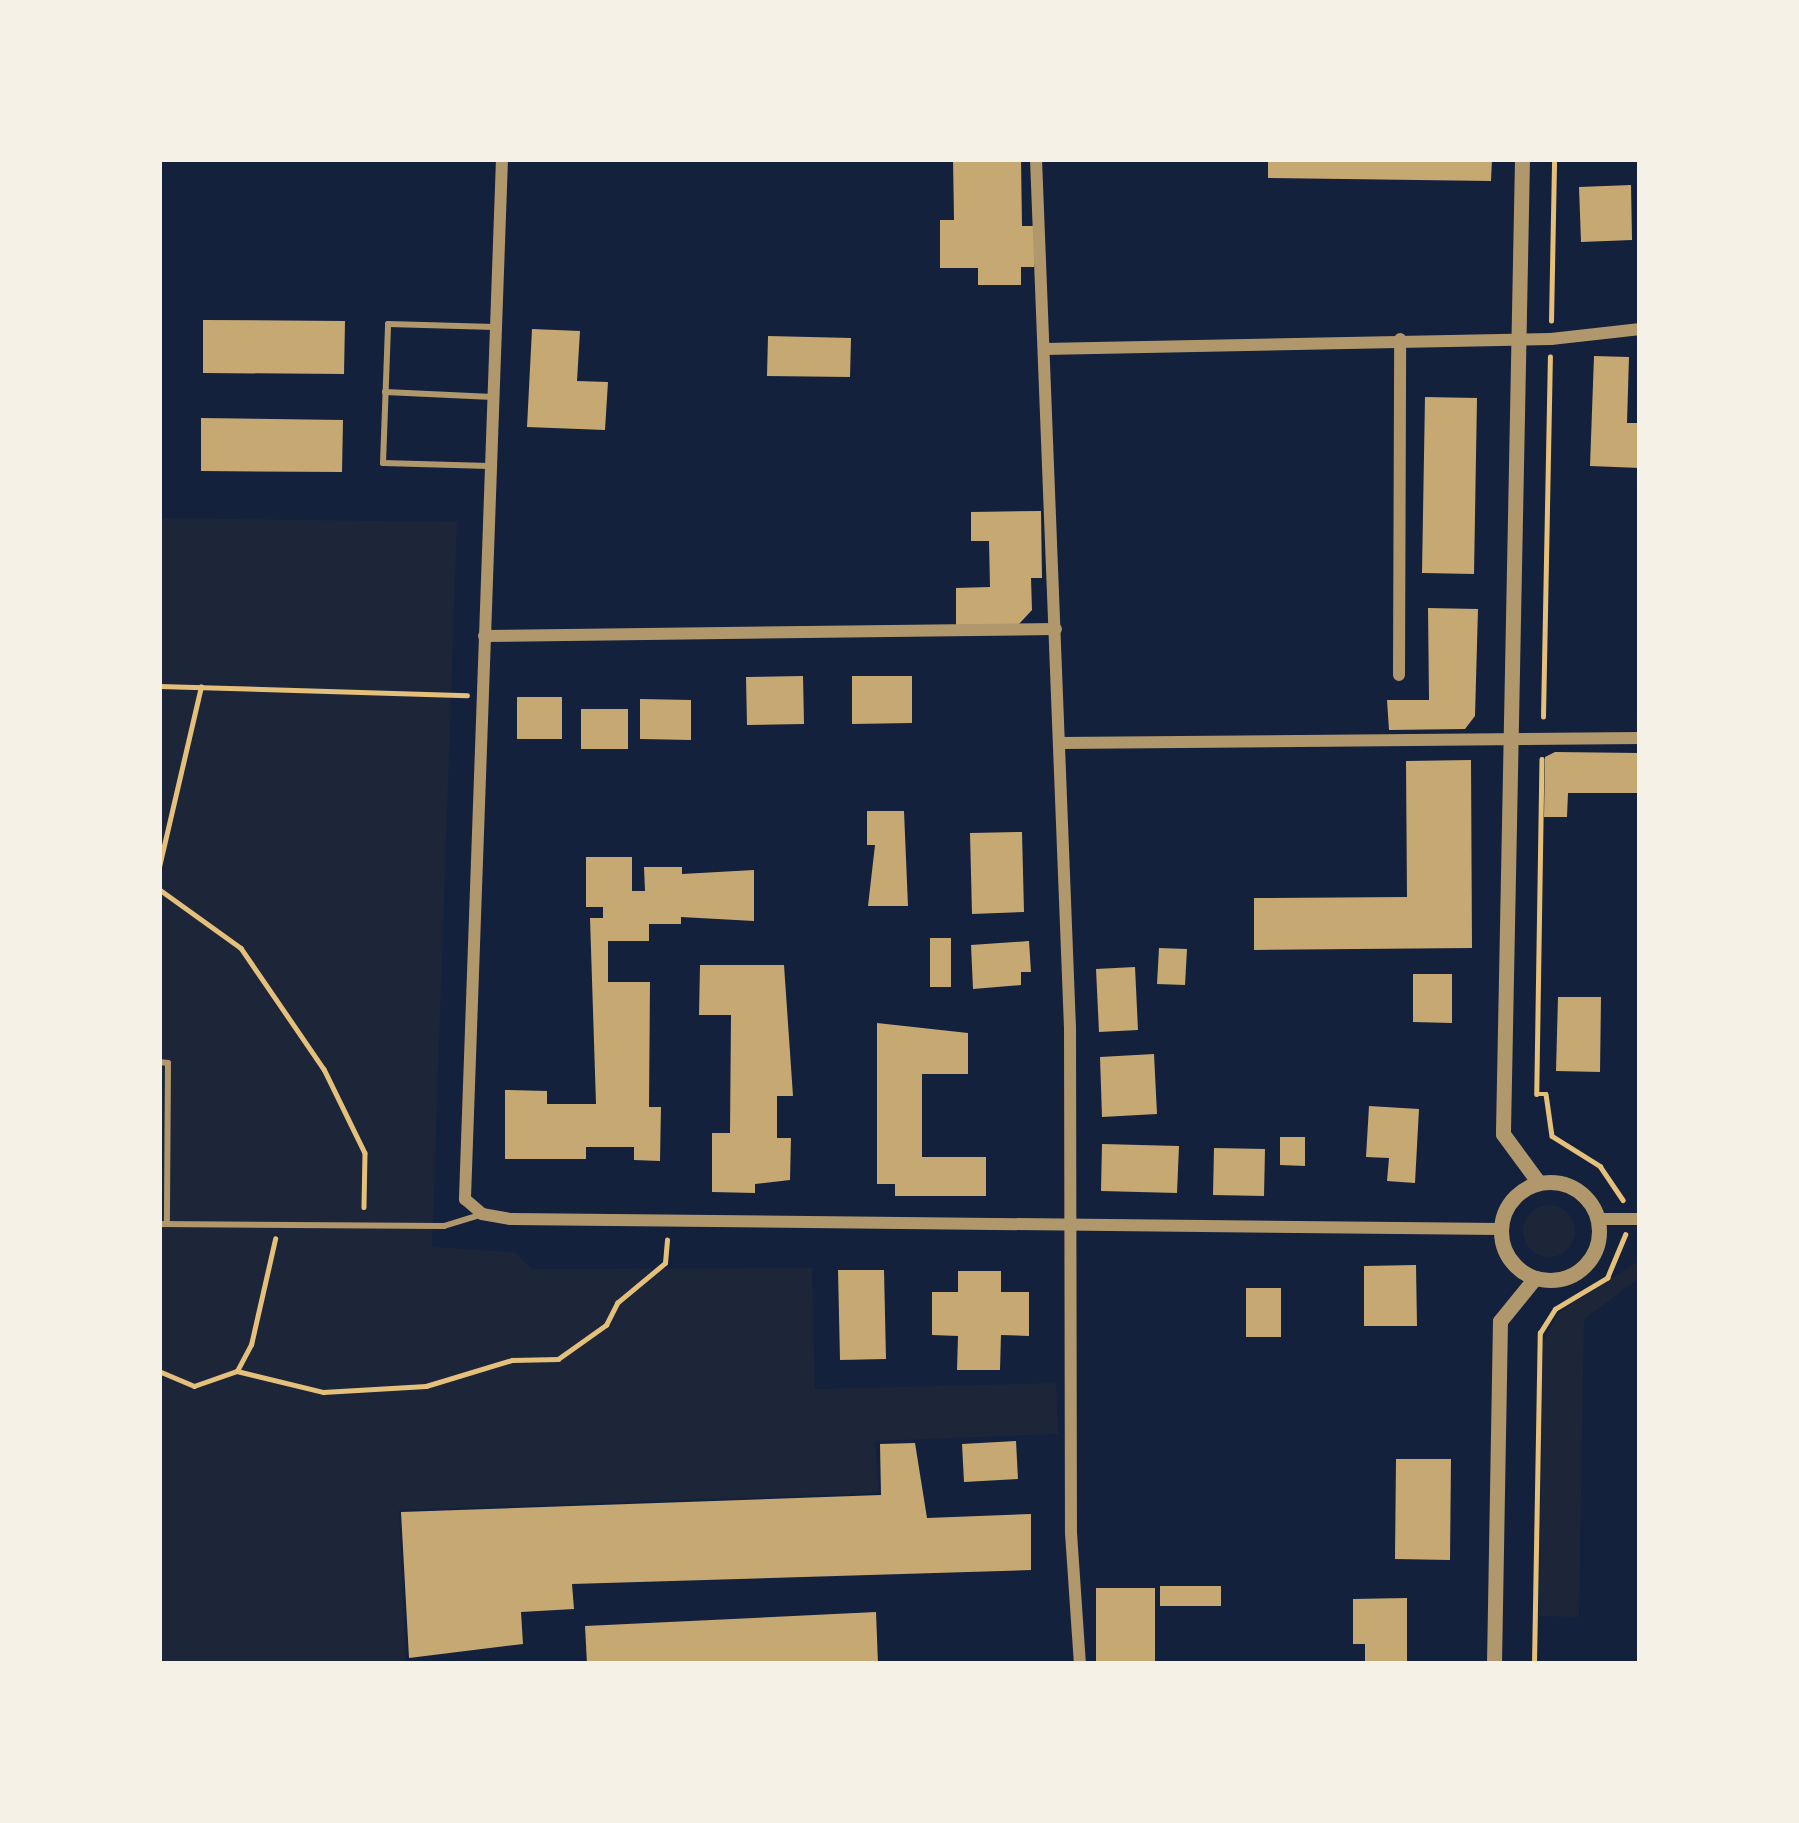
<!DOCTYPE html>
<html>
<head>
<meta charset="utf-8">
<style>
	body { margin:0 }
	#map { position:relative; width:1799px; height:1823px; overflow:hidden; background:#14213d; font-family:"Crimson Pro",serif }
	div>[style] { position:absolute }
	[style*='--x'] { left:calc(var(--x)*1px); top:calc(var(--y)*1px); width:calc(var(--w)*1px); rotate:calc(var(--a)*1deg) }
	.green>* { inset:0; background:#1d2539 }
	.round { border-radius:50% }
	.building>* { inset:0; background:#c6a872 }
	.path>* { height:4.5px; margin:-2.25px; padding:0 2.25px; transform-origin:2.25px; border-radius:2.25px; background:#e5c07b }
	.service>* { height:6px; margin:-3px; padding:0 3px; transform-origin:3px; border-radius:3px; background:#b1986c }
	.minor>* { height:12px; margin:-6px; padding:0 6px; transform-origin:6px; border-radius:6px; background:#b1986c }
	.tertiary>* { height:15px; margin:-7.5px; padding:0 7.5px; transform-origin:7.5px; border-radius:7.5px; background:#b1986c }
	.tertiary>.ring { margin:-7.5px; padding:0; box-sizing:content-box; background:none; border:15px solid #b1986c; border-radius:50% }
	span { translate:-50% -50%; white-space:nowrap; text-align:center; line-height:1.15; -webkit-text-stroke:9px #f6f1e7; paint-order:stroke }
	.frame { position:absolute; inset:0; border:162px solid #f6f1e7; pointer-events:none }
</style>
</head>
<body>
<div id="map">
	<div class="green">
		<div style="clip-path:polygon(159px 518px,457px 522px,432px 1247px,514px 1252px,532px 1269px,812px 1268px,815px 1389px,1056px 1383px,1058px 1434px,875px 1441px,879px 1493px,399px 1510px,406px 1664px,159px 1664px)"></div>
		<div class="round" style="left:1523px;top:1205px;width:52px;height:52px"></div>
		<div style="clip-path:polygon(1640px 1260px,1640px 1278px,1584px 1319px,1579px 1617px,1539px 1616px,1543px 1342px,1558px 1313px)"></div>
	</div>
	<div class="building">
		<div style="clip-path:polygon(953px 159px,1021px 159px,1022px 226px,1034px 226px,1034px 267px,1021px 267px,1021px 285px,978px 285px,978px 268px,940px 268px,940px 220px,954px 220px)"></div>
		<div style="clip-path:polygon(1268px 159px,1492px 159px,1491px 181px,1268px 178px)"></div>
		<div style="clip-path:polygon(1631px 185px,1632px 240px,1581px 242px,1579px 187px)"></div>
		<div style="clip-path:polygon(203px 320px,345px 321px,344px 374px,203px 373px)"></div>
		<div style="clip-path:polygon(532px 329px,580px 331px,577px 381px,608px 382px,605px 430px,527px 427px)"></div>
		<div style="clip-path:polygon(768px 336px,851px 338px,850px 377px,767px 376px)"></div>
		<div style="clip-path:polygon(1594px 356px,1629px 357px,1627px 423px,1638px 423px,1640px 468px,1590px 466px)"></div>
		<div style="clip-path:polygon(1425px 397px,1477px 398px,1474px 574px,1422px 573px)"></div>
		<div style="clip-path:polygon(201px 418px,343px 420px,342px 472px,201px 471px)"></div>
		<div style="clip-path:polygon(1041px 511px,1042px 578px,1031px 578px,1032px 610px,1019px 624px,956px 625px,956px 588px,990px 587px,989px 541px,971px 541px,971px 512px)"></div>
		<div style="clip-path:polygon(1428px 608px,1478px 609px,1475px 716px,1465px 729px,1389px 730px,1387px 700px,1429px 700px)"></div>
		<div style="clip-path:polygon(803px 676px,804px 724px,747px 725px,746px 677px)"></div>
		<div style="clip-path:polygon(852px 676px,912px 676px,912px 723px,852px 724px)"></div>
		<div style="clip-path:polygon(517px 697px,562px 697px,562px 739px,517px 739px)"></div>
		<div style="clip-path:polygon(640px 699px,691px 700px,691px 740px,640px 739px)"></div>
		<div style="clip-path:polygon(581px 709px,628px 709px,628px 749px,581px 749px)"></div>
		<div style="clip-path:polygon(1555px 752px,1640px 753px,1640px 793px,1568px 793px,1567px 817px,1544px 817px,1545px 757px)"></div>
		<div style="clip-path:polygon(1471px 760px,1472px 948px,1254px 950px,1254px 898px,1407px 897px,1406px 761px)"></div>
		<div style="clip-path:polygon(867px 811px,904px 811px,908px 906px,868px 906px,875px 845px,867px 845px)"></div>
		<div style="clip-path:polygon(1022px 832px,1024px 912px,972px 914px,970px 833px)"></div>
		<div style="clip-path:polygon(586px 857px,632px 857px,632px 891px,645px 891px,644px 867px,682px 867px,682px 874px,754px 870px,754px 921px,681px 917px,681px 924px,649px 924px,649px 941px,608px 941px,608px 982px,650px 982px,649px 1107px,661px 1107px,660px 1161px,634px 1160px,634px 1147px,586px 1147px,586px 1159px,505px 1159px,505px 1090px,547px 1091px,547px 1104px,596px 1104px,590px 918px,603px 918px,603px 907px,586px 907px)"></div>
		<div style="clip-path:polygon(930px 938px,951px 938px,951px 987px,930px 987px)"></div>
		<div style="clip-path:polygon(1029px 941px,1031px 972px,1021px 972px,1021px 985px,973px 989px,971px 945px)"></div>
		<div style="clip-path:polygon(1159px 948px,1187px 949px,1185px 985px,1157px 984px)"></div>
		<div style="clip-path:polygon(700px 965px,784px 965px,793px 1096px,777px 1096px,777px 1138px,791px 1138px,790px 1180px,755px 1184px,755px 1193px,712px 1192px,712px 1133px,730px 1133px,731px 1015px,699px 1015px)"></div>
		<div style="clip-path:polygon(1135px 967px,1138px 1030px,1099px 1032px,1096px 969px)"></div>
		<div style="clip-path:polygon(1413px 974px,1452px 974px,1452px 1023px,1413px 1022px)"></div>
		<div style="clip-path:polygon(1558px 997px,1601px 997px,1600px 1072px,1556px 1071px)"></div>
		<div style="clip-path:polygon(877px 1023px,968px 1033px,968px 1074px,922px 1074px,922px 1157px,986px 1157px,986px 1196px,895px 1196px,895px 1184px,877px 1184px)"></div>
		<div style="clip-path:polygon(1154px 1054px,1157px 1114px,1102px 1117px,1100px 1057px)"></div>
		<div style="clip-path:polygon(1369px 1106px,1419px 1109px,1415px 1183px,1387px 1181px,1389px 1158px,1366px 1157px)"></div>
		<div style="clip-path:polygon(1280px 1137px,1305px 1137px,1305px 1166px,1280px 1165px)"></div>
		<div style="clip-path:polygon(1102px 1144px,1179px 1146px,1177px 1193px,1101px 1191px)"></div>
		<div style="clip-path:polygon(1214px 1148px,1265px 1149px,1264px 1196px,1213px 1195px)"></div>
		<div style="clip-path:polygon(1416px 1265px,1417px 1326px,1364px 1326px,1364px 1266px)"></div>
		<div style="clip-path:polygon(838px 1270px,884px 1270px,886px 1359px,840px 1360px)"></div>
		<div style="clip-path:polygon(958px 1271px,1001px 1271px,1001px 1292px,1029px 1292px,1029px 1336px,1001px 1335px,1000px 1370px,957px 1370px,958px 1336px,932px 1335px,932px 1292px,958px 1292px)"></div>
		<div style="clip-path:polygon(1246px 1288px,1281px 1288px,1281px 1337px,1246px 1337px)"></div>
		<div style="clip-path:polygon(1016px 1441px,1018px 1479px,964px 1482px,962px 1444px)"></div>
		<div style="clip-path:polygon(915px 1443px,927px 1518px,1031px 1514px,1031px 1570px,572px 1584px,574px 1609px,521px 1612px,523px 1644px,409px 1658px,401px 1512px,881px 1495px,880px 1444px)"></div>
		<div style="clip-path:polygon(1396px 1459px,1451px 1459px,1450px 1560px,1395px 1559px)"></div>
		<div style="clip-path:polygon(1160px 1586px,1221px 1586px,1221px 1606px,1160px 1606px)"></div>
		<div style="clip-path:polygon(1096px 1588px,1155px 1588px,1155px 1664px,1096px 1664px)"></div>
		<div style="clip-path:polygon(1407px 1598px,1407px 1664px,1365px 1664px,1365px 1644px,1353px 1644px,1353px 1599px)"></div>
		<div style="clip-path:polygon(876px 1612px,878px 1664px,587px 1664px,585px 1626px)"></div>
	</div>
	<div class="path">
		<div style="--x:1551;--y:321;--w:162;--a:-88.9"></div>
		<div style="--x:159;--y:686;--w:308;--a:1.7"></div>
		<div style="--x:1543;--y:717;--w:360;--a:-88.9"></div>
		<div style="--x:1542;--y:759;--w:335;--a:90.9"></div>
		<div style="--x:1537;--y:1094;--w:9;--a:0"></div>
		<div style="--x:1546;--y:1094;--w:42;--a:81.9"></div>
		<div style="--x:1552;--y:1136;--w:57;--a:32"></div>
		<div style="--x:1600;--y:1166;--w:41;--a:55.9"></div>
		<div style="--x:159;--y:867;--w:185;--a:-76.9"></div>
		<div style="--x:159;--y:889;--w:101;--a:35.7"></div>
		<div style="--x:241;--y:948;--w:147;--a:55.6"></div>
		<div style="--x:324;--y:1069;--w:93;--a:64"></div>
		<div style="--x:365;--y:1153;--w:54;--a:91.1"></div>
		<div style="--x:159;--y:1371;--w:38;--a:23"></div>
		<div style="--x:194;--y:1386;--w:46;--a:-19.2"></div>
		<div style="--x:237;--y:1371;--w:89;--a:13.7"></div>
		<div style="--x:323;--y:1392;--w:103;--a:-3.3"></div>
		<div style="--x:426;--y:1386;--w:90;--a:-16.8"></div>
		<div style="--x:512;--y:1360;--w:46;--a:-1.2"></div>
		<div style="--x:558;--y:1359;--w:59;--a:-35.3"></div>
		<div style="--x:606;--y:1325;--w:25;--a:-63"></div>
		<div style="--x:617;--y:1303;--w:62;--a:-39.8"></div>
		<div style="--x:665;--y:1263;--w:23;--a:-85"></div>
		<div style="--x:237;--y:1371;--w:30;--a:-62"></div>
		<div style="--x:251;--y:1345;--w:109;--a:-77.2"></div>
		<div style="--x:1534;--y:1664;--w:331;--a:-89"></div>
		<div style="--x:1540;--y:1333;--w:28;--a:-58"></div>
		<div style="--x:1555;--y:1309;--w:61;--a:-30.8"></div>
		<div style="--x:1607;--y:1278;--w:47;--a:-67.3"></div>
	</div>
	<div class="service">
		<div style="--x:385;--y:392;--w:108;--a:2.7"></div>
		<div style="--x:489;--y:466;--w:106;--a:-178.4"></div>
		<div style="--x:383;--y:463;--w:139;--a:-87.9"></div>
		<div style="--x:388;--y:324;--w:107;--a:1.6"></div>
		<div style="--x:159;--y:1062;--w:9;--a:6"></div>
		<div style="--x:168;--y:1063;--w:161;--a:90.4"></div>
		<div style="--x:159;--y:1224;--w:285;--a:0.4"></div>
		<div style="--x:444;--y:1226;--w:37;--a:-17"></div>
	</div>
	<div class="minor">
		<div style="--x:502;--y:159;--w:1041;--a:92.04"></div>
		<div style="--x:465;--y:1199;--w:23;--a:41"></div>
		<div style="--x:482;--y:1214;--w:29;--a:10"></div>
		<div style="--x:511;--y:1219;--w:990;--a:0.58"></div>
		<div style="--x:1036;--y:159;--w:869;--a:87.76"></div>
		<div style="--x:1070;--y:1027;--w:506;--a:89.89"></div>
		<div style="--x:1071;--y:1533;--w:131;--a:86.1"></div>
		<div style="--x:1044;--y:349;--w:507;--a:-1.13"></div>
		<div style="--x:1551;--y:339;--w:90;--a:-6.4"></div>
		<div style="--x:484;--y:636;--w:572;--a:-0.7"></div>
		<div style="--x:1399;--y:675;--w:336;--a:-89.8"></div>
		<div style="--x:1060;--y:743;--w:580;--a:-0.49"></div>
		<div style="--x:1597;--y:1219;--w:43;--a:0"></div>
	</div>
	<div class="tertiary">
		<div style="--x:1522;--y:159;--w:975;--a:91.12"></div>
		<div style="--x:1503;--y:1134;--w:61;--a:53.7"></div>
		<div class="ring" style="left:1501px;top:1182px;width:83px;height:83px"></div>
		<div style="--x:1494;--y:1664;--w:343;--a:-89"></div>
		<div style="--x:1500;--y:1321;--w:55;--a:-50.9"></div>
	</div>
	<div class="frame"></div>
</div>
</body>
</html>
